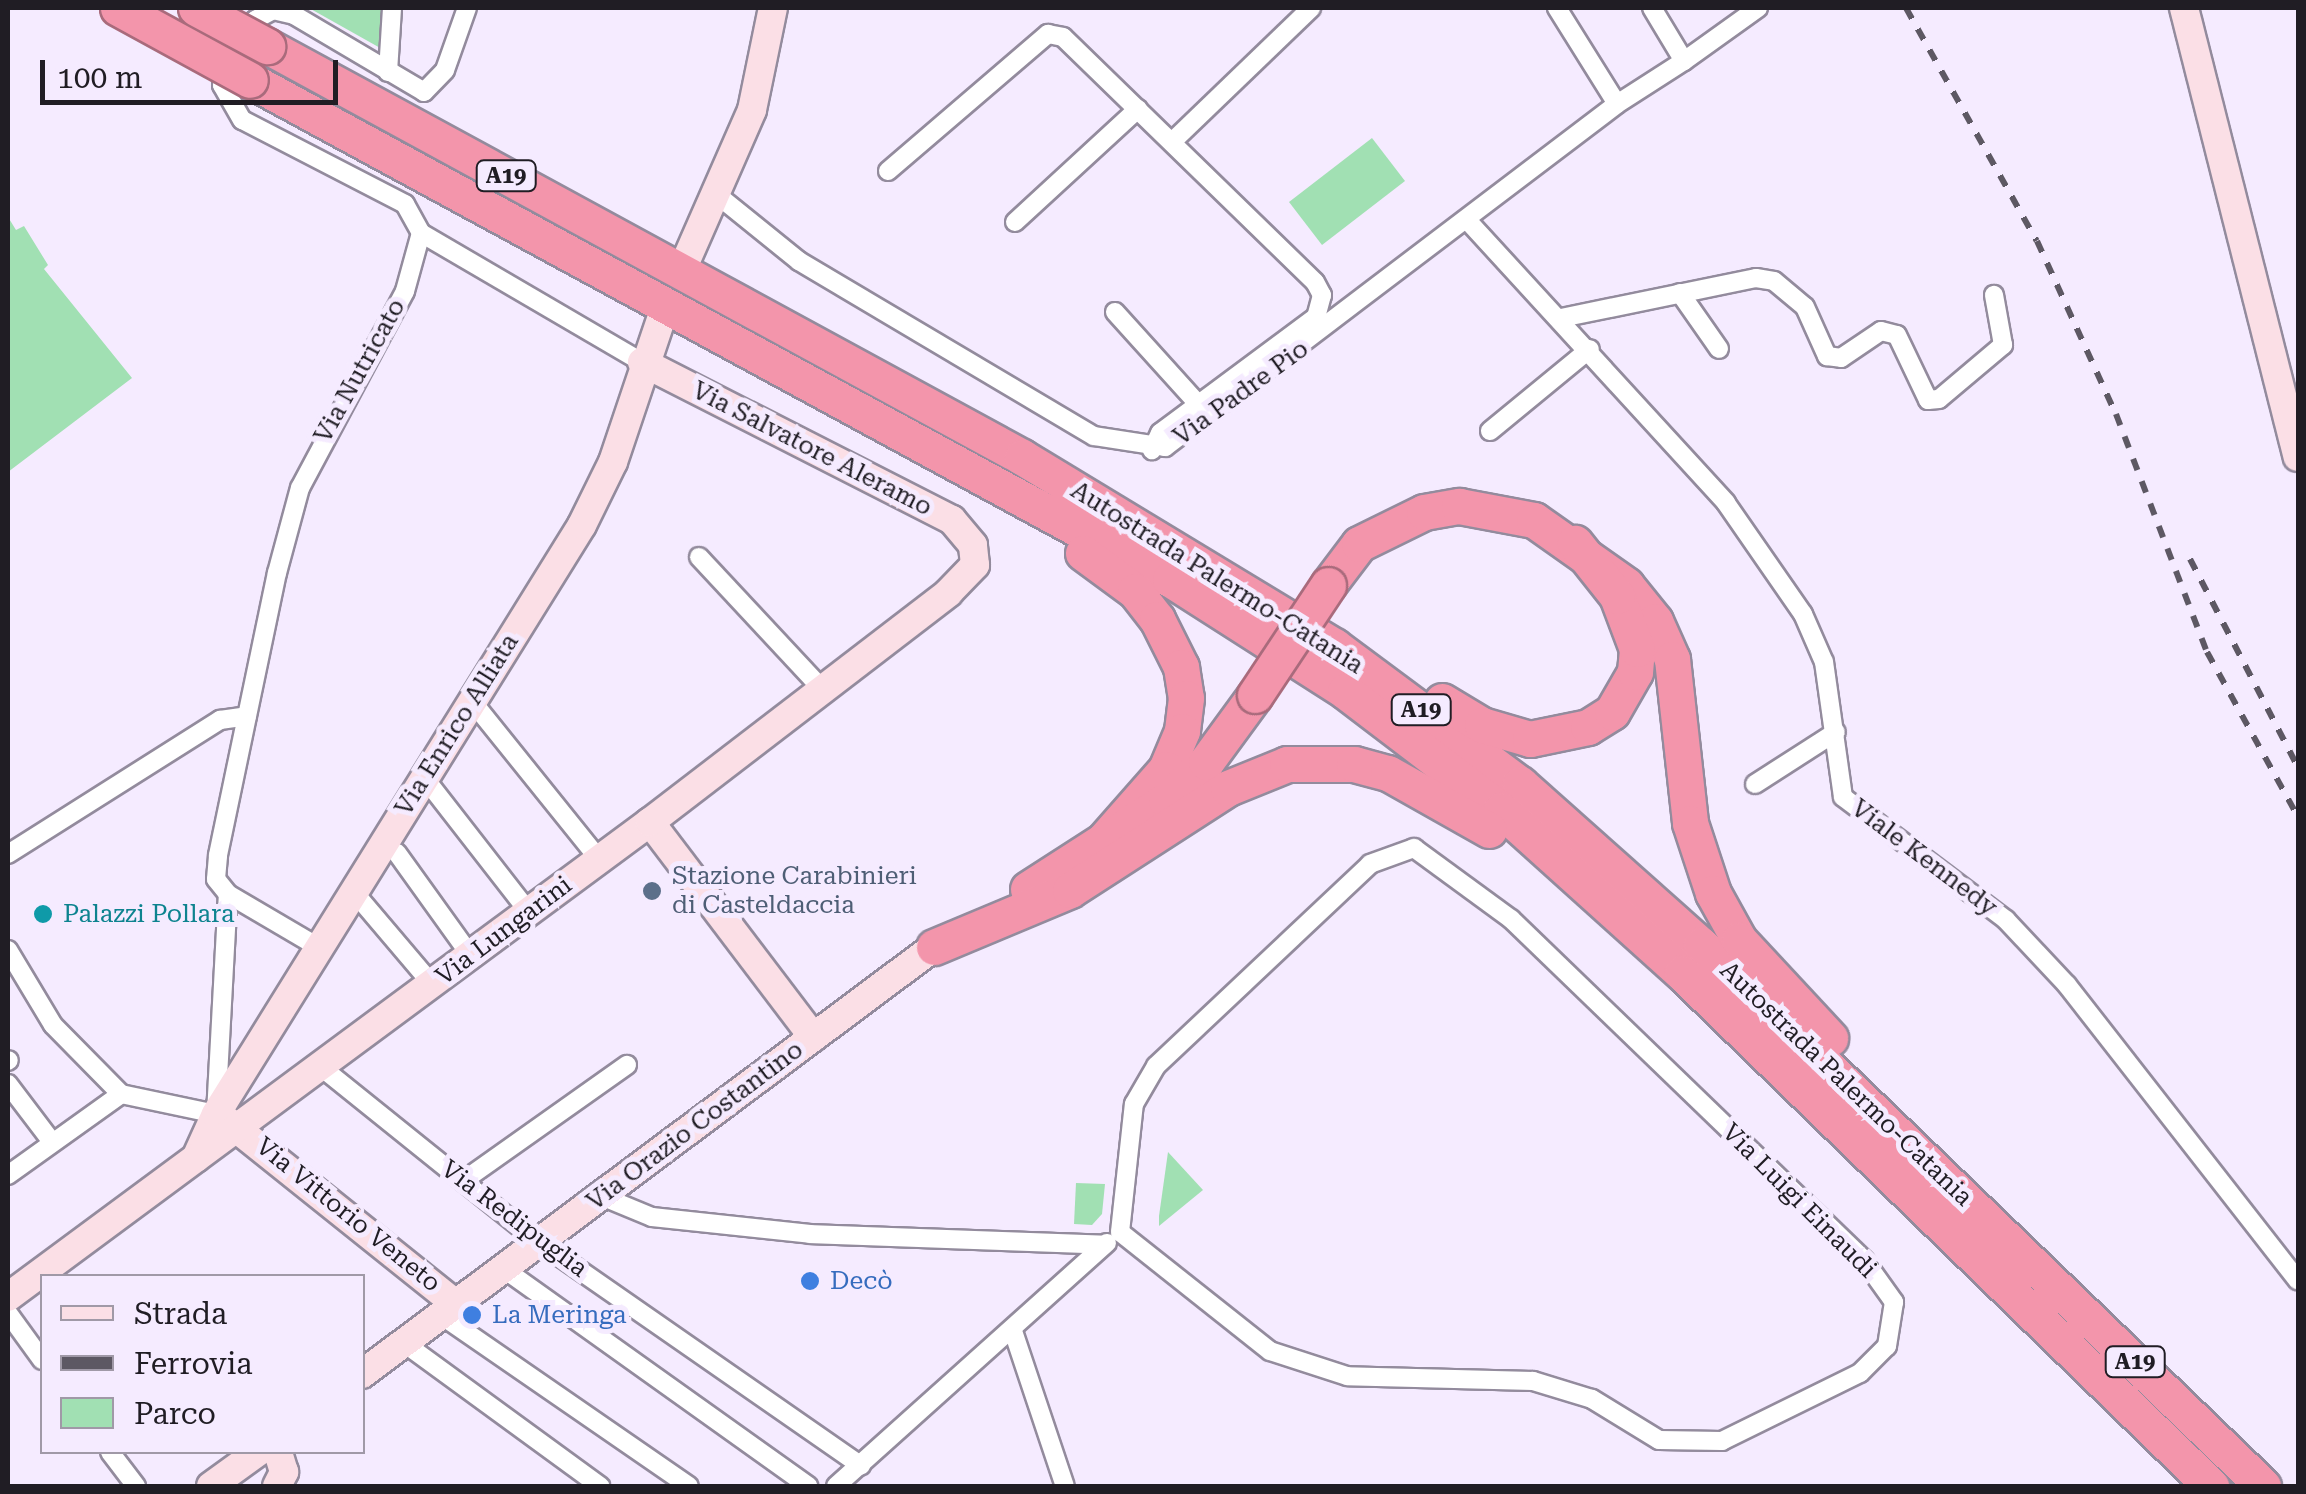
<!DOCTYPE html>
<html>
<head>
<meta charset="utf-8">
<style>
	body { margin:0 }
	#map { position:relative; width:2306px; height:1494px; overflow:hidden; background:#f5ebff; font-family:"Roboto Serif",serif }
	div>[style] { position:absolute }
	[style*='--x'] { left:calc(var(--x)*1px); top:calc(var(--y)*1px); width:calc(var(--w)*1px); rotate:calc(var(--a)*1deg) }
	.green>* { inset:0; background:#a1e0b3 }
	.roads { filter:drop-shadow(2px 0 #938b9d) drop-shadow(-2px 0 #938b9d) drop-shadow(0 2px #938b9d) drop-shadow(0 -2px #938b9d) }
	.street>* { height:18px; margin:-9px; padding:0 9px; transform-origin:9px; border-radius:9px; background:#fff }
	.secondary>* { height:28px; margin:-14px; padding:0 14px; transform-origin:14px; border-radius:14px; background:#fbdfe6 }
	.highway>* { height:35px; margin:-17.5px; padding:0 17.5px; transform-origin:17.5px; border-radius:17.5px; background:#f395ab }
	.rail>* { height:6px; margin-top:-3px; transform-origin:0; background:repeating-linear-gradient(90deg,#5d5863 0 12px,transparent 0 24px) }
	.bridges { filter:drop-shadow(2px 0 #a96b7c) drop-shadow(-2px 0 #a96b7c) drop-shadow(0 2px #a96b7c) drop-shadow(0 -2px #a96b7c) }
	.highway-bridge>* { height:35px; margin:-17.5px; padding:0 17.5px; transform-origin:17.5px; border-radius:17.5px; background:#f395ab }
	.dots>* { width:28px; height:28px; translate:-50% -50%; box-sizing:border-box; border:5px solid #f5ebff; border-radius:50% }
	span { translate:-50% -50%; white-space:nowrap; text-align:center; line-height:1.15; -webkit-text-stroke:10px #f5ebff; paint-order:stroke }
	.shield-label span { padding:2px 8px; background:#f5ebff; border:2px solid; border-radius:8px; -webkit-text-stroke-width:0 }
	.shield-label { font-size:22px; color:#201d24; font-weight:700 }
	.street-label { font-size:25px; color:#201d24 }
	.service-label { font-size:25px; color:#4e5e75 }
	.left { translate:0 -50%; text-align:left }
	.culture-label { font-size:25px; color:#0d838f }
	.shop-label { font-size:25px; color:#366cbe }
	.frame { position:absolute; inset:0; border:10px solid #201d24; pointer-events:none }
	.legend { position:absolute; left:40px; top:1274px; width:325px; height:180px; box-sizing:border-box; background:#f5ebff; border:2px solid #a099a7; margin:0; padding:12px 18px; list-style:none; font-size:30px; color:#201d24 }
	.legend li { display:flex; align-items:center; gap:20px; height:50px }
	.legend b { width:50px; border:2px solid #a099a7 }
	.scale { position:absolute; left:40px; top:60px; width:298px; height:45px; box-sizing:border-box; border:5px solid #201d24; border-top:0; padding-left:12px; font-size:30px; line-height:35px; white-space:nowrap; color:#201d24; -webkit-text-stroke:8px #f5ebff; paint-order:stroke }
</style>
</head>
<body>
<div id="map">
	<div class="green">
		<div style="clip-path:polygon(309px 8px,383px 8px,382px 49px)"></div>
		<div style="clip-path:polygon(1372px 138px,1405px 181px,1322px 245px,1289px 202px)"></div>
		<div style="clip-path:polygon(8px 217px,16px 230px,24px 226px,48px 265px,44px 269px,132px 378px,8px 472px)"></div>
		<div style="clip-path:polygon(1168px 1152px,1203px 1190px,1159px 1226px,1159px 1216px)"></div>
		<div style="clip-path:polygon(1076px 1183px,1105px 1184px,1102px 1214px,1092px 1225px,1074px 1224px)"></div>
	</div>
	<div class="roads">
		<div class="street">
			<div style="--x:1557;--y:8;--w:113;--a:58"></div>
			<div style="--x:244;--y:41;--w:24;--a:-62"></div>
			<div style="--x:255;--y:20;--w:21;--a:-29"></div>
			<div style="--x:273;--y:10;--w:22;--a:13"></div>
			<div style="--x:294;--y:15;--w:151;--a:30.6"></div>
			<div style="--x:424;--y:92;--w:30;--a:-46"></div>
			<div style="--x:445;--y:70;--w:66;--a:-70.5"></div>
			<div style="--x:1684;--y:61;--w:91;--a:-35.6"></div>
			<div style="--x:388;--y:72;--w:64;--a:-86.4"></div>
			<div style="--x:1175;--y:139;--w:189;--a:-43.9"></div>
			<div style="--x:888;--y:171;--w:211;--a:-40.6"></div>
			<div style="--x:1048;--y:34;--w:15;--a:11"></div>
			<div style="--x:1063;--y:37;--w:351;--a:44.2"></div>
			<div style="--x:1315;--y:282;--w:15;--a:62"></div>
			<div style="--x:1322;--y:295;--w:23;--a:105"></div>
			<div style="--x:1316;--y:317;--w:194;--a:143.4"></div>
			<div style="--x:1160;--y:433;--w:19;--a:115"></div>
			<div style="--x:716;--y:194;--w:107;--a:38.9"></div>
			<div style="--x:799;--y:261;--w:343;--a:30.7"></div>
			<div style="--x:1094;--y:436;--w:72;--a:8.8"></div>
			<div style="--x:1165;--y:447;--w:567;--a:-37.19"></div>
			<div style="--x:1617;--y:104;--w:80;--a:-32.7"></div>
			<div style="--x:1684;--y:61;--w:62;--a:-121.1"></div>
			<div style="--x:1468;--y:221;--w:382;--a:47.5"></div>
			<div style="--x:1726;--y:503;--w:135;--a:55.3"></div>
			<div style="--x:1803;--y:614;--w:52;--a:66.4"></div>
			<div style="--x:1824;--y:662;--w:136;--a:82"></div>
			<div style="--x:1843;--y:797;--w:204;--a:37"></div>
			<div style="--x:2006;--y:920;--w:89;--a:46.8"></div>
			<div style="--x:2067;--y:985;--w:375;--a:52"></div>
			<div style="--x:1015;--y:222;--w:167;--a:-42.6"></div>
			<div style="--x:421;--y:233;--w:256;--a:30.3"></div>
			<div style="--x:1680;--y:293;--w:68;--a:55.1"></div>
			<div style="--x:1115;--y:312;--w:124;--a:47.9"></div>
			<div style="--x:1561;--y:318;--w:199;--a:-11.6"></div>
			<div style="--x:1756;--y:278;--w:18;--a:9"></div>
			<div style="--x:1774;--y:281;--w:40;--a:40"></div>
			<div style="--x:1805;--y:307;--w:54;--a:65.8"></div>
			<div style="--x:1827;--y:356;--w:14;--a:8"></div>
			<div style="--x:1841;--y:358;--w:48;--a:-34"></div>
			<div style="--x:1881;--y:331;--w:16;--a:14"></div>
			<div style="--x:1897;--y:335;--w:72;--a:64.5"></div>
			<div style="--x:1928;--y:400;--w:11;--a:-5"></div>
			<div style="--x:1939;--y:399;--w:84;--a:-40.2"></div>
			<div style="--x:2003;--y:345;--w:51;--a:-100.2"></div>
			<div style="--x:1490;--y:431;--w:129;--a:-39.4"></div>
			<div style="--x:699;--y:557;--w:179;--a:47"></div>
			<div style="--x:471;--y:700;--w:204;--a:51.2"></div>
			<div style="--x:423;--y:776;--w:172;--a:52.1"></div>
			<div style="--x:1755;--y:784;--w:96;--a:-32.7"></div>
			<div style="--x:1414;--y:848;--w:120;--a:36.2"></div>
			<div style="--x:1511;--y:919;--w:491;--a:44"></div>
			<div style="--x:1864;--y:1260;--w:52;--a:54.5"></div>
			<div style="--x:1894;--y:1302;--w:45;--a:99"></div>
			<div style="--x:1887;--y:1346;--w:38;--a:135"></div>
			<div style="--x:1860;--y:1373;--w:154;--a:153.8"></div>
			<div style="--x:1722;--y:1441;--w:63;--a:-179.1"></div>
			<div style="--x:1659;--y:1440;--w:79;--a:-148.5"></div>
			<div style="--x:1592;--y:1399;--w:62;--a:-163"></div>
			<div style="--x:1533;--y:1381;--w:186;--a:-178.5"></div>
			<div style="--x:1347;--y:1376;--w:81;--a:-162"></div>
			<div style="--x:1270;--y:1351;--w:191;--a:-141.6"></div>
			<div style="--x:1120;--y:1232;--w:129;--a:-83.8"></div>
			<div style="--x:1134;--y:1104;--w:44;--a:-59.9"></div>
			<div style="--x:1156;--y:1066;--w:294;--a:-43.3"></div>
			<div style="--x:1370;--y:864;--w:47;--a:-20"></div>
			<div style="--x:397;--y:853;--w:127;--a:54.3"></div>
			<div style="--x:8;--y:854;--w:251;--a:-32.3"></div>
			<div style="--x:220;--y:720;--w:27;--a:-8"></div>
			<div style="--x:353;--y:891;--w:122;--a:49.7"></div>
			<div style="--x:228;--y:894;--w:104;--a:30.5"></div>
			<div style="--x:8;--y:950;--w:87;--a:59"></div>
			<div style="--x:53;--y:1025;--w:97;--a:45.4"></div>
			<div style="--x:121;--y:1094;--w:97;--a:11.9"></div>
			<div style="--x:216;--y:1114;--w:220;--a:-86.9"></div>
			<div style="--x:228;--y:894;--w:19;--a:-129"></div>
			<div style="--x:216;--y:879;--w:24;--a:-85"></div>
			<div style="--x:218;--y:855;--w:288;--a:-78.2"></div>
			<div style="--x:277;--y:573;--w:88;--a:-74.9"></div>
			<div style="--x:300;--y:488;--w:223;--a:-61.9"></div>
			<div style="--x:405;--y:291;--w:60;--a:-74.6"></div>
			<div style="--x:421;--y:233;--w:33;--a:-119"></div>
			<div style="--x:405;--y:204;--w:183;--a:-152.7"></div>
			<div style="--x:242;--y:120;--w:40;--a:-119.7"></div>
			<div style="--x:222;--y:85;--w:23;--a:-61"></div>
			<div style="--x:8;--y:1061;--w:1;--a:-45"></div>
			<div style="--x:321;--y:1067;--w:280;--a:38.8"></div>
			<div style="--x:539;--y:1242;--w:392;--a:34.8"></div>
			<div style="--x:8;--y:1084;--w:73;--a:52.8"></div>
			<div style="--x:8;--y:1175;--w:139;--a:-35.6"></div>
			<div style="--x:463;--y:1181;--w:201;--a:-35.3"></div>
			<div style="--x:601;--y:1196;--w:55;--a:22.4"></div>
			<div style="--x:652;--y:1217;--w:159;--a:6.1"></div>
			<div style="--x:810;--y:1234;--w:294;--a:2.1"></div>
			<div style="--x:504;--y:1269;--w:374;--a:35.5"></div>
			<div style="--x:8;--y:1313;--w:58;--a:54.1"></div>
			<div style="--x:441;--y:1315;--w:301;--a:34.6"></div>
			<div style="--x:1013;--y:1331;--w:163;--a:71.5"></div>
			<div style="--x:404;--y:1343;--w:243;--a:36.1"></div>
			<div style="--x:110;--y:1452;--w:43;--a:52.6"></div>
			<div style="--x:836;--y:1486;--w:364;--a:-41.9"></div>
		</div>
		<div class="secondary">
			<div style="--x:2184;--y:8;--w:463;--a:75.8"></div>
			<div style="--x:688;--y:256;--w:159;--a:-66.3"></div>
			<div style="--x:752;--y:110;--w:104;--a:-78.4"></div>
			<div style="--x:650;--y:822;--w:270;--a:52.8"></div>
			<div style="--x:226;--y:1120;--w:295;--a:38.7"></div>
			<div style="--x:196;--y:1158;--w:48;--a:-65.6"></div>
			<div style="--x:216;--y:1114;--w:693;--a:-58.14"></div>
			<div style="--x:582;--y:525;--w:70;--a:-63.8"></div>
			<div style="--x:613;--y:462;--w:151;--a:-71.4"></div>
			<div style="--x:8;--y:1297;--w:799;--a:-36.5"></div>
			<div style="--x:650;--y:822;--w:376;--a:-37.5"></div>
			<div style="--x:948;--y:593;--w:39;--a:-46"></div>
			<div style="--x:975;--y:565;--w:20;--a:-96"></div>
			<div style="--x:973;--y:545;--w:33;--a:-130"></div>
			<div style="--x:952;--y:520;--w:348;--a:-153"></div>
			<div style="--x:362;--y:1374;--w:714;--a:-36.74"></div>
			<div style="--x:211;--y:1486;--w:58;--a:-35.9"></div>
			<div style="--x:277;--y:1486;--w:16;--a:-63"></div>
			<div style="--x:284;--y:1472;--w:21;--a:-107"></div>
		</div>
		<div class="highway">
			<div style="--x:267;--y:46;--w:860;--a:28.56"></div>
			<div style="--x:1022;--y:457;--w:365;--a:31.2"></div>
			<div style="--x:1334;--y:646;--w:232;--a:36.6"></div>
			<div style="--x:1520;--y:784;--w:242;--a:41.7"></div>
			<div style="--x:1701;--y:945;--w:780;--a:43.91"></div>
			<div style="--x:250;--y:80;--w:1047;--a:28.48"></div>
			<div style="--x:1170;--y:579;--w:208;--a:32.6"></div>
			<div style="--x:1345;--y:691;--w:196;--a:37.3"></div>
			<div style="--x:1501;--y:810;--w:244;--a:42"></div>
			<div style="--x:1682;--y:973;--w:737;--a:44.12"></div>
			<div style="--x:1083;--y:553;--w:64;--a:36.2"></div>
			<div style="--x:1135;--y:591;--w:36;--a:52"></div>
			<div style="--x:1157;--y:619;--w:54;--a:63.4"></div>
			<div style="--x:1181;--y:667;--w:31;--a:81"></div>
			<div style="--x:1186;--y:698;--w:33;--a:97"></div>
			<div style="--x:1182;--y:731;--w:41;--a:112.8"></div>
			<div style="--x:1166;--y:769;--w:98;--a:131.3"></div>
			<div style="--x:1328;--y:585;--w:51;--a:-52.9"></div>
			<div style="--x:1359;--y:544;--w:72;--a:-26.2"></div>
			<div style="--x:1424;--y:512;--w:36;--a:-10"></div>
			<div style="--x:1459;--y:506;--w:76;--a:10.6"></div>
			<div style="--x:1534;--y:520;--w:113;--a:35.2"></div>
			<div style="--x:1626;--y:585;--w:46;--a:51.1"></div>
			<div style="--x:1655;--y:621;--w:42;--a:65.9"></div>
			<div style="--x:1672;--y:659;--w:165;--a:83.7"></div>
			<div style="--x:1690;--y:823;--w:74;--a:71.8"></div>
			<div style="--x:1713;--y:893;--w:54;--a:61"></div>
			<div style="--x:1739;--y:940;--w:134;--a:47.1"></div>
			<div style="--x:1442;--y:701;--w:47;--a:31"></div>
			<div style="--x:1482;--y:725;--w:50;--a:16.3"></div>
			<div style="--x:1530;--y:739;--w:59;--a:-11.7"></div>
			<div style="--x:1588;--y:727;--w:28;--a:-32"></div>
			<div style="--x:1612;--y:712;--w:46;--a:-60.1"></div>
			<div style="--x:1635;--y:672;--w:23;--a:-85"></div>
			<div style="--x:1637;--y:649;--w:57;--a:-110.7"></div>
			<div style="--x:1617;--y:596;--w:68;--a:-128.4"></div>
			<div style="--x:1028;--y:889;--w:164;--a:-32.8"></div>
			<div style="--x:1166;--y:800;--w:55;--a:-43.5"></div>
			<div style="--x:1206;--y:762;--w:83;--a:-53.8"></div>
			<div style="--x:934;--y:947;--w:147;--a:-22.7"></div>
			<div style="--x:1070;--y:890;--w:188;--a:-32.8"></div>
			<div style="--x:1228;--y:788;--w:64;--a:-22.1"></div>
			<div style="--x:1287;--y:764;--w:67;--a:0"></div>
			<div style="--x:1354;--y:764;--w:35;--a:15"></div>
			<div style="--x:1388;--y:773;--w:116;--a:29.4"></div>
		</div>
	</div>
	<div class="rail">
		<div style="--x:1906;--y:8;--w:267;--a:60.7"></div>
		<div style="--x:2037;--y:241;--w:190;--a:65.5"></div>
		<div style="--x:2116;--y:414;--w:255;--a:69.1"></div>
		<div style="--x:2207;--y:652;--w:188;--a:61.1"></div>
		<div style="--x:2190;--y:559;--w:234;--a:62.6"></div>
	</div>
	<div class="bridges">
		<div class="highway-bridge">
			<div style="--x:118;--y:8;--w:150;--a:28.6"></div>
			<div style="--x:196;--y:8;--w:81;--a:28.2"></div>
			<div style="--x:1255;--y:695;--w:132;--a:-56.4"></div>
		</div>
	</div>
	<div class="dots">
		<div style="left:652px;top:891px;background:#5c6f8a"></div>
		<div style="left:43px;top:914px;background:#0f9aa8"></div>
		<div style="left:810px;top:1281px;background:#3f7fe0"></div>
		<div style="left:472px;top:1315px;background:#3f7fe0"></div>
	</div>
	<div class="shield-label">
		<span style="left:506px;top:176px">A19</span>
		<span style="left:1421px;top:710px">A19</span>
		<span style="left:2135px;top:1362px">A19</span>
	</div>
	<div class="street-label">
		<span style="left:360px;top:371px;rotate:-61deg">Via Nutricato</span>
		<span style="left:1241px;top:393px;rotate:-36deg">Via Padre Pio</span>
		<span style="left:812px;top:449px;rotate:27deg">Via Salvatore Aleramo</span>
		<span style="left:1217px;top:578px;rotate:32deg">Autostrada Palermo-Catania</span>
		<span style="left:457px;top:725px;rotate:-58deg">Via Enrico Alliata</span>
		<span style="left:1924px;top:858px;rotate:37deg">Viale Kennedy</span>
		<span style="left:504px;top:931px;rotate:-37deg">Via Lungarini</span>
		<span style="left:1846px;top:1084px;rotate:44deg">Autostrada Palermo-Catania</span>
		<span style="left:695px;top:1126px;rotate:-37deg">Via Orazio Costantino</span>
		<span style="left:1799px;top:1201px;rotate:45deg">Via Luigi Einaudi</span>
		<span style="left:348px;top:1215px;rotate:39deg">Via Vittorio Veneto</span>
		<span style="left:514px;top:1219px;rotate:37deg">Via Redipuglia</span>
	</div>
	<div class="service-label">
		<span class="left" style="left:672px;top:891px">Stazione Carabinieri<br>di Casteldaccia</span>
	</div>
	<div class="culture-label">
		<span class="left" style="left:63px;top:914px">Palazzi Pollara</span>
	</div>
	<div class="shop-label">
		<span class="left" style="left:830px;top:1281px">Decò</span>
		<span class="left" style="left:492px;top:1315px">La Meringa</span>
	</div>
	<div class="frame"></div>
	<ul class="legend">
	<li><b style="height:12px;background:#fbdfe6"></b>Strada</li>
	<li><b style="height:12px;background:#5d5863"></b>Ferrovia</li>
	<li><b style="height:28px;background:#a1e0b3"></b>Parco</li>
	</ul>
	<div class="scale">100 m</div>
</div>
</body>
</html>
